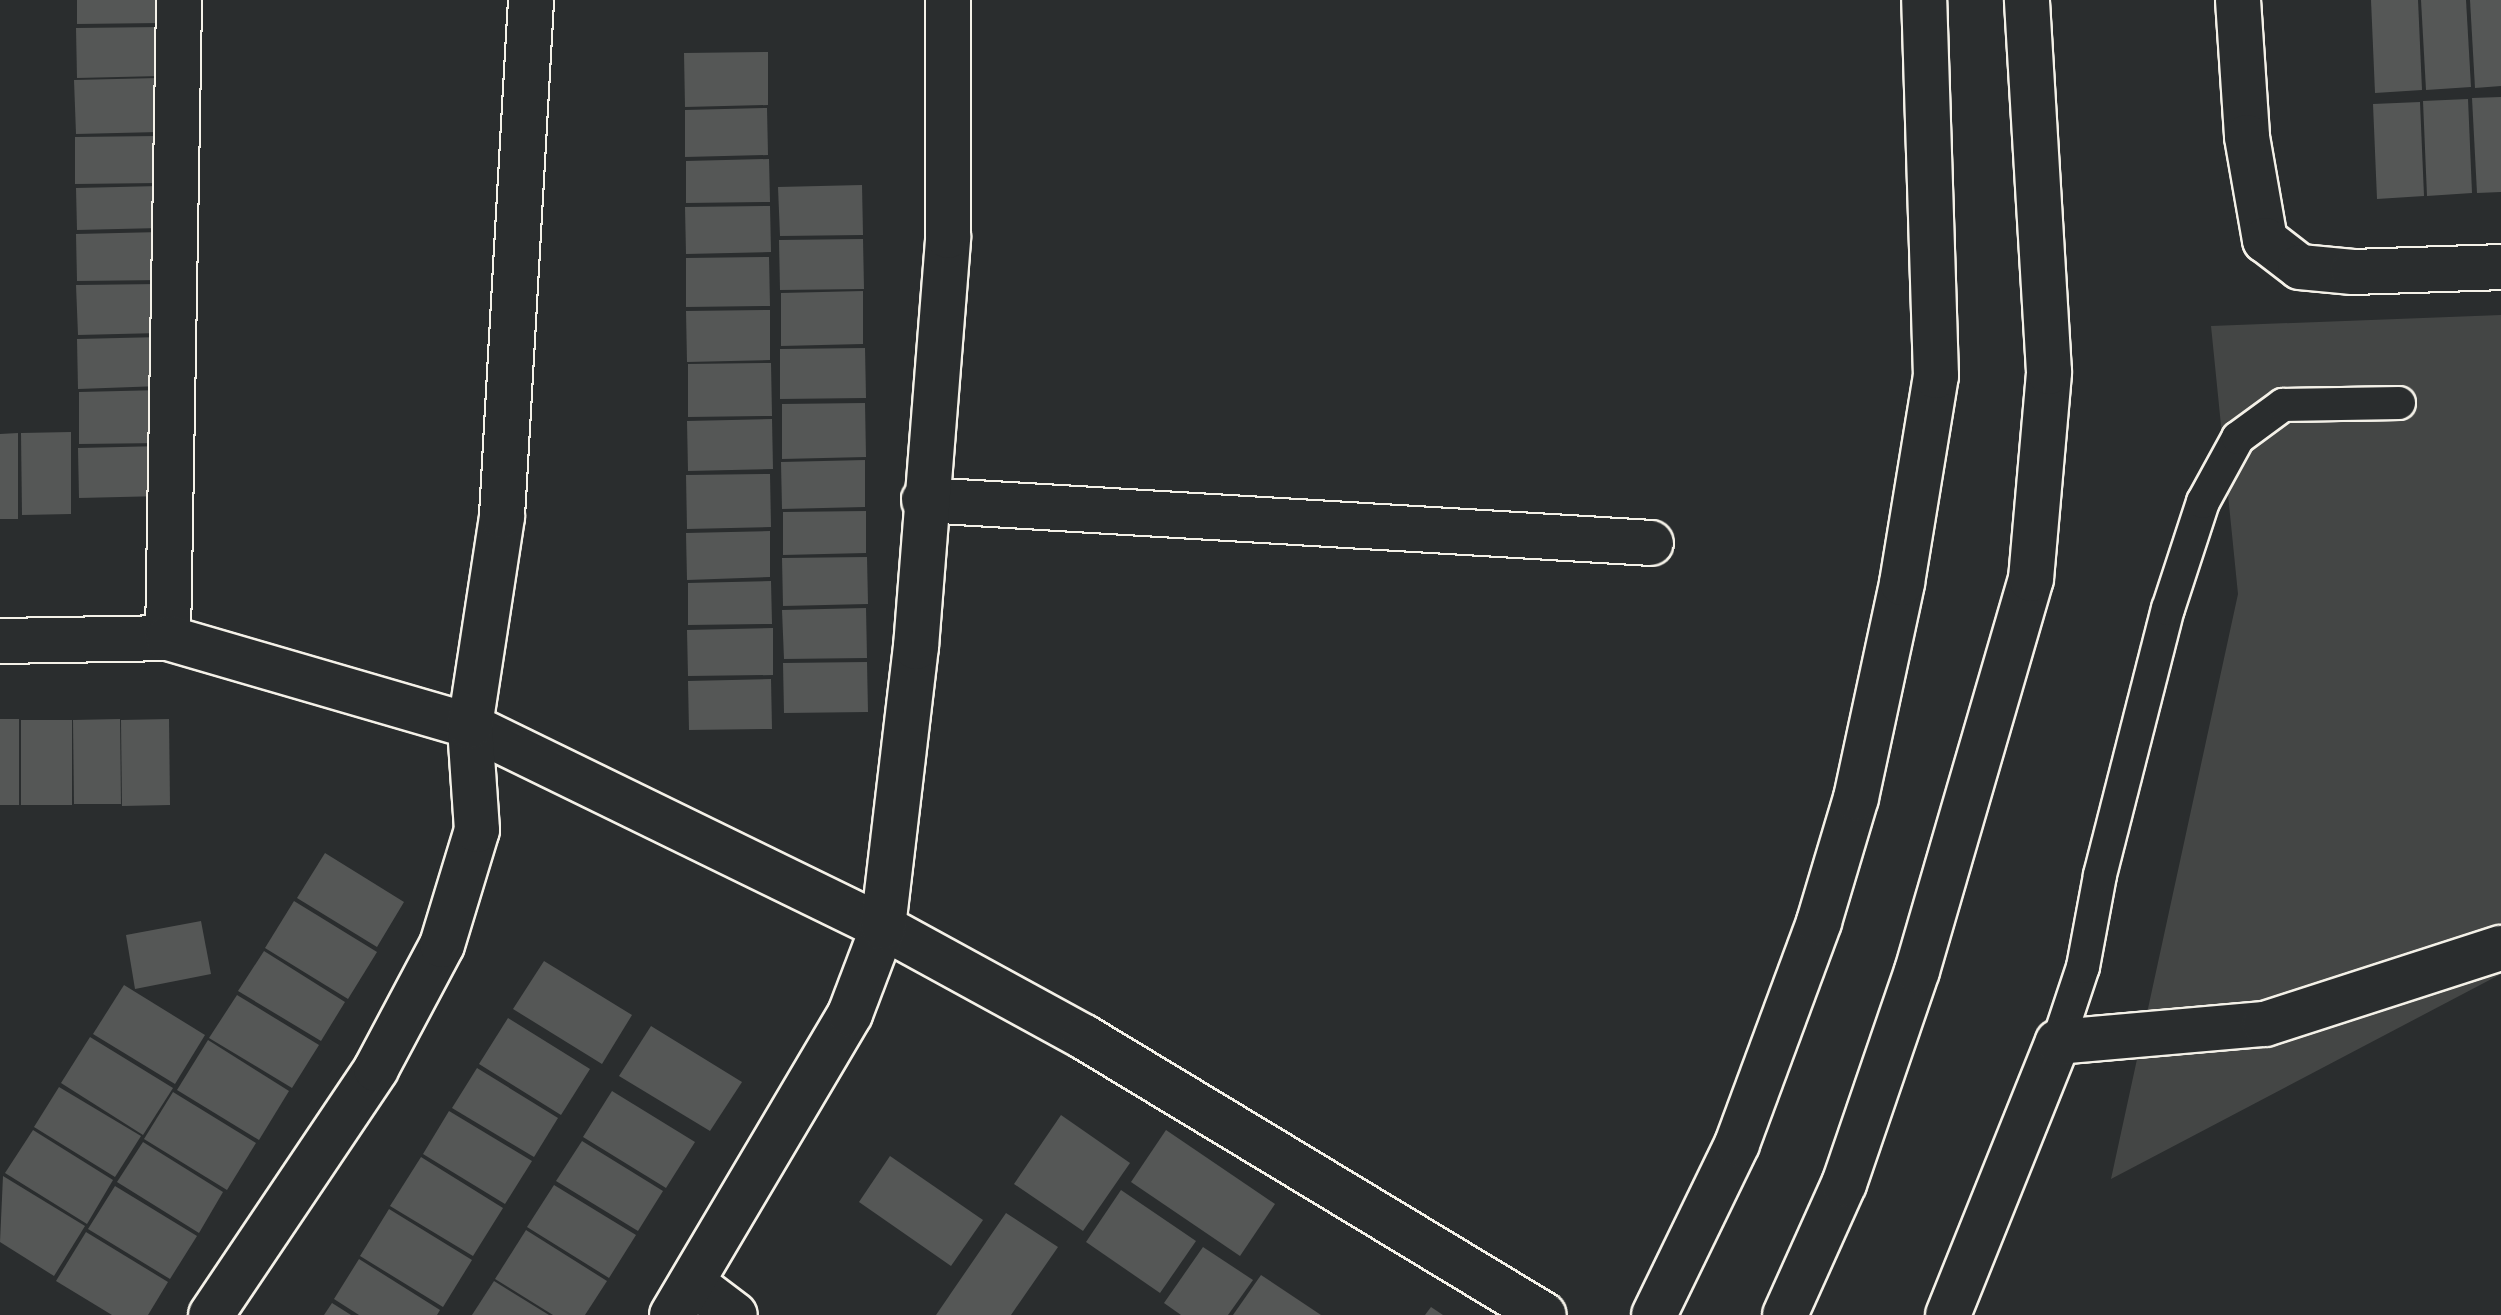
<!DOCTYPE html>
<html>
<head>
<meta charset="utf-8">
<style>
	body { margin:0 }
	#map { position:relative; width:2501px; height:1315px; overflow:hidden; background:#2a2d2e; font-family:Caveat,sans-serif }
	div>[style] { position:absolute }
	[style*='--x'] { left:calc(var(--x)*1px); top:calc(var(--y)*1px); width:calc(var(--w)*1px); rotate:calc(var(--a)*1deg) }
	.green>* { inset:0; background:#444645 }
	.building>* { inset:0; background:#555756 }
	.roads { filter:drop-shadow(2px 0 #f4f1e8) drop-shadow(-2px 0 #f4f1e8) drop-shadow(0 2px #f4f1e8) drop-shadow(0 -2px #f4f1e8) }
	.lane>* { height:32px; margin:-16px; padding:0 16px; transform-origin:16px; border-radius:16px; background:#2a2d2e }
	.street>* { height:44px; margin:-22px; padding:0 22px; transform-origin:22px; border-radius:22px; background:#2a2d2e }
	span { translate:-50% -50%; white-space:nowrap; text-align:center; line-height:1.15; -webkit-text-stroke:6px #2a2d2e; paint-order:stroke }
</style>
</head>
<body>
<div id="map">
	<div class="green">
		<div style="clip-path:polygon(2501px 315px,2501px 974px,2111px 1179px,2238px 594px,2211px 326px)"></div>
	</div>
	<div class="building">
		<div style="clip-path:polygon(77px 0,160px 0,160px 23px,77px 24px)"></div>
		<div style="clip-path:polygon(2371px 0,2418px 0,2422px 90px,2375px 93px)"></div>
		<div style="clip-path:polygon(2421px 0,2466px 0,2471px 87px,2426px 90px)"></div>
		<div style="clip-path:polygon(2470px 0,2501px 0,2501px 86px,2475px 88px)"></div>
		<div style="clip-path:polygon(161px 27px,161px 76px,77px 78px,76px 28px)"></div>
		<div style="clip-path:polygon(768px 52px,768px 105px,685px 107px,684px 53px)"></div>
		<div style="clip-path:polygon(158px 78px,159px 132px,76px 134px,74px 80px)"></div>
		<div style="clip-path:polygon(2501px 97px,2501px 192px,2477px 193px,2472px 98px)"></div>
		<div style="clip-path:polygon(2468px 99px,2472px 193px,2427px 196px,2423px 101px)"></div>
		<div style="clip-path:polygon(2420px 102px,2424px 196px,2377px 199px,2373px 104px)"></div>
		<div style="clip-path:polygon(767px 108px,768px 155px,685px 157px,685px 110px)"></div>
		<div style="clip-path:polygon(158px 136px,158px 183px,75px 184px,75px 137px)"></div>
		<div style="clip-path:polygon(769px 159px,770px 202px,686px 203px,686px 161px)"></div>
		<div style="clip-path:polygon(862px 185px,863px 235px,780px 236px,778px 187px)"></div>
		<div style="clip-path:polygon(160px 186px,160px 228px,77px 230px,76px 188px)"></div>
		<div style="clip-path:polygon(770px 206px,771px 252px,686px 254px,685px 207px)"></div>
		<div style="clip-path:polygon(161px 232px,162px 280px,77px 281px,76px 234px)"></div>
		<div style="clip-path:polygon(863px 239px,864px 289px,780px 290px,779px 240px)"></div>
		<div style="clip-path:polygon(769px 257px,770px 306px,686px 307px,686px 258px)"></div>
		<div style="clip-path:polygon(160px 284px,160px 333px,78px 335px,76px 285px)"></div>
		<div style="clip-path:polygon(863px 291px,863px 344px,781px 346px,781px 293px)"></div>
		<div style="clip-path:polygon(770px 310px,770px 360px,687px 362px,686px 311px)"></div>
		<div style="clip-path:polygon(161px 337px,161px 386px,78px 389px,77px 339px)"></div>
		<div style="clip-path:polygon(865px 348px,866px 398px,780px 399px,780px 349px)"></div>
		<div style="clip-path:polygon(771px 363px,772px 416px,688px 417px,688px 364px)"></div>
		<div style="clip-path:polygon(162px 390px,162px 443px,79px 444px,79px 392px)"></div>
		<div style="clip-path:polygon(865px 403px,866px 457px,782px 459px,782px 404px)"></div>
		<div style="clip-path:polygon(772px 419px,773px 469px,688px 471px,687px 421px)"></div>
		<div style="clip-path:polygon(71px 432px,71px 514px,22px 515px,21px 433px)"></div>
		<div style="clip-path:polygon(18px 433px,18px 519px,0 519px,0 434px)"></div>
		<div style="clip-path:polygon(163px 446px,163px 496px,79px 498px,78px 448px)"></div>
		<div style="clip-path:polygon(865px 460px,865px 507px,782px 509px,781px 462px)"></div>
		<div style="clip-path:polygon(770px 474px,771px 527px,687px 529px,686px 475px)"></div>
		<div style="clip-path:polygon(866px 511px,866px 553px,783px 555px,783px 512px)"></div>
		<div style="clip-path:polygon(770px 531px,770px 577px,687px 580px,686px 533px)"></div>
		<div style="clip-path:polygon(867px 557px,868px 604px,783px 606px,782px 558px)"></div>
		<div style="clip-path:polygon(771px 581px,772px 624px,688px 625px,688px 583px)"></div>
		<div style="clip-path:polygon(866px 608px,867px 658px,784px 659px,782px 610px)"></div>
		<div style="clip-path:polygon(773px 628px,773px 675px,688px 676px,687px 630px)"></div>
		<div style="clip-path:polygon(867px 662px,868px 712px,784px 713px,783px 663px)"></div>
		<div style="clip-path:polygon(771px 679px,772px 729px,689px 730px,688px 681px)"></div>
		<div style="clip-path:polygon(0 719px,19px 719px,19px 805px,0 805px)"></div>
		<div style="clip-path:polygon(120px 719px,121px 804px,74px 804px,73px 720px)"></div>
		<div style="clip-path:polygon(169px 719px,170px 805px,122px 806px,121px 720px)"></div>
		<div style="clip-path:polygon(21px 720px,72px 720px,72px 805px,21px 805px)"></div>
		<div style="clip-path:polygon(325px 853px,404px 902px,377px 947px,297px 898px)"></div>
		<div style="clip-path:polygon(294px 901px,377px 952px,348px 999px,265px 948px)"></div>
		<div style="clip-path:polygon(201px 921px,211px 974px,135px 989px,126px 935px)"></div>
		<div style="clip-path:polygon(264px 951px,345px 1002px,321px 1041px,238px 991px)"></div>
		<div style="clip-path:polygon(544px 961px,632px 1015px,602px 1064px,513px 1009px)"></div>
		<div style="clip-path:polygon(124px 985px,205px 1035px,175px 1084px,93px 1034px)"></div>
		<div style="clip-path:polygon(237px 995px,319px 1045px,292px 1088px,209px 1038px)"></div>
		<div style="clip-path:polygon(508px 1018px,590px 1069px,561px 1115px,479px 1064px)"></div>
		<div style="clip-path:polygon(651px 1026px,742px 1082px,710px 1131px,619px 1076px)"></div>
		<div style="clip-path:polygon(90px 1037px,173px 1088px,143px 1135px,61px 1083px)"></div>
		<div style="clip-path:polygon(208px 1040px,289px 1091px,259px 1140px,177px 1090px)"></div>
		<div style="clip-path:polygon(477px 1068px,558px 1118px,534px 1157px,452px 1108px)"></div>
		<div style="clip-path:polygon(59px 1087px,141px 1136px,115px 1177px,34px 1127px)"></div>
		<div style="clip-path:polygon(612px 1091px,695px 1142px,666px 1188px,583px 1137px)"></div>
		<div style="clip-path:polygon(173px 1092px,256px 1143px,227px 1190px,144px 1139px)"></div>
		<div style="clip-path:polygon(449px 1111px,532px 1161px,505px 1204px,423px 1154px)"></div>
		<div style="clip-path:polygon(1061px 1115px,1130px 1163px,1083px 1231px,1014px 1184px)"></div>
		<div style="clip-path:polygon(33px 1130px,113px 1180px,87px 1224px,5px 1173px)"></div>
		<div style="clip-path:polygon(1166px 1130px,1275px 1204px,1240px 1256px,1131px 1182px)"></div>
		<div style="clip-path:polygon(582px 1141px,663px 1191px,638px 1231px,556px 1181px)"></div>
		<div style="clip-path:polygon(143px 1142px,223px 1192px,199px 1233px,117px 1182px)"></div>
		<div style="clip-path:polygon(890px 1156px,983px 1220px,951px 1266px,859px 1202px)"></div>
		<div style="clip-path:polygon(421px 1157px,503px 1208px,473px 1256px,390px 1206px)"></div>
		<div style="clip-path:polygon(3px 1176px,85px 1226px,54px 1276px,0 1242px)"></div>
		<div style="clip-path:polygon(554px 1185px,636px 1235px,609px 1278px,527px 1227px)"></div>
		<div style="clip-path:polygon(115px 1186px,197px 1236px,170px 1279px,88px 1229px)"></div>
		<div style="clip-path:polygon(1121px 1190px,1196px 1241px,1160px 1293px,1086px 1242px)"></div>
		<div style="clip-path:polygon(389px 1209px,472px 1260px,443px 1307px,360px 1256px)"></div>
		<div style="clip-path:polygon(1006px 1213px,1058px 1247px,1011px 1315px,936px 1315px)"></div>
		<div style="clip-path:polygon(526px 1230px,607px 1281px,585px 1315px,553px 1315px,495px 1279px)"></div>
		<div style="clip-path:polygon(86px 1232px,168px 1282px,148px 1315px,112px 1315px,56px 1281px)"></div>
		<div style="clip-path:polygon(1203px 1247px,1253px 1280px,1228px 1315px,1181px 1315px,1164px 1303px)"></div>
		<div style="clip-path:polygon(359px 1259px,440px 1310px,437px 1315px,359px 1315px,334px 1299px)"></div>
		<div style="clip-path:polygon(1261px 1275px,1321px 1315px,1233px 1315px)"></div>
		<div style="clip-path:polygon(494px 1281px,549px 1315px,472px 1315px)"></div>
		<div style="clip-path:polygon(332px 1303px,351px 1315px,324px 1315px)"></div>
		<div style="clip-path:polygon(1431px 1307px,1443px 1315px,1425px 1315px)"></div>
	</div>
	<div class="roads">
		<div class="lane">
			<div style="--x:2058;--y:1042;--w:79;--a:-71.6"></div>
			<div style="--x:2083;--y:967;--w:94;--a:-79.5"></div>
			<div style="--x:2100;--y:875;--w:275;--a:-75.7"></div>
			<div style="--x:2168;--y:609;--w:113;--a:-71.9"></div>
			<div style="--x:2203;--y:502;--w:73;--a:-61.3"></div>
			<div style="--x:2238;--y:438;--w:56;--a:-36.3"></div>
			<div style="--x:2283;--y:405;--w:116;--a:-1"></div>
		</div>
		<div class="street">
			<div style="--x:2238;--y:0;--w:137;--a:86.2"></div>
			<div style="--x:2247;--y:137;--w:105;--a:80.1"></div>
			<div style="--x:2265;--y:240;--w:44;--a:37.6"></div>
			<div style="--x:2300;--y:267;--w:53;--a:5.4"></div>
			<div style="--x:2353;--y:272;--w:148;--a:-1.9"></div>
			<div style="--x:924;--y:500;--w:728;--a:3.38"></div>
			<div style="--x:168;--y:638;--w:638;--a:-89.01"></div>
			<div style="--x:0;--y:641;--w:168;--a:-1"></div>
			<div style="--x:168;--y:638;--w:315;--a:16.2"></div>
			<div style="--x:470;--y:726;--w:459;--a:26"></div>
			<div style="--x:883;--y:927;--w:229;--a:28.7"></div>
			<div style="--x:1084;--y:1037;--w:537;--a:31.15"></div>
			<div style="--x:694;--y:1284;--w:51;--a:37.1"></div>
			<div style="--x:211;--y:1315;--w:296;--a:-56.1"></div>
			<div style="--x:376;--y:1069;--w:140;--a:-62"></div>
			<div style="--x:442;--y:945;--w:120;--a:-73.1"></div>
			<div style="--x:477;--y:830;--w:104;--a:-93.9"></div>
			<div style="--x:470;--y:726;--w:212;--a:-81.3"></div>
			<div style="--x:502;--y:516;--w:517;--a:-86.78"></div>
			<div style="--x:672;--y:1315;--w:350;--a:-59.4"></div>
			<div style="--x:850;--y:1014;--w:93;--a:-69.2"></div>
			<div style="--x:883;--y:927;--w:282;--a:-83.3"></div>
			<div style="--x:916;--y:647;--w:412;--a:-85.5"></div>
			<div style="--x:948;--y:236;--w:236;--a:-90"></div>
			<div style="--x:1654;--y:1315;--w:190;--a:-64.1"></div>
			<div style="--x:1737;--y:1144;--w:237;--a:-69.7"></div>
			<div style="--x:1819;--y:922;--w:129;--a:-73.4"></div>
			<div style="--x:1856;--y:798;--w:220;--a:-77.9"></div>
			<div style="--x:1902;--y:583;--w:210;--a:-80.7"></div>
			<div style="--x:1936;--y:376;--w:376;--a:-91.8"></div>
			<div style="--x:1785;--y:1315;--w:144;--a:-65.8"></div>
			<div style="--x:1844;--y:1184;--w:225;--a:-71.1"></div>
			<div style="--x:1917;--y:971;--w:408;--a:-73.8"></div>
			<div style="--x:2031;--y:579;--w:208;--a:-85"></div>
			<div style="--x:2049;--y:372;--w:373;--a:-93.4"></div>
			<div style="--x:1948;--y:1315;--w:294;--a:-68.1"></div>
			<div style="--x:2058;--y:1042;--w:208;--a:-5"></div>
			<div style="--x:2265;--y:1024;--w:248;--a:-17.9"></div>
		</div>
	</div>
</div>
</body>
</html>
